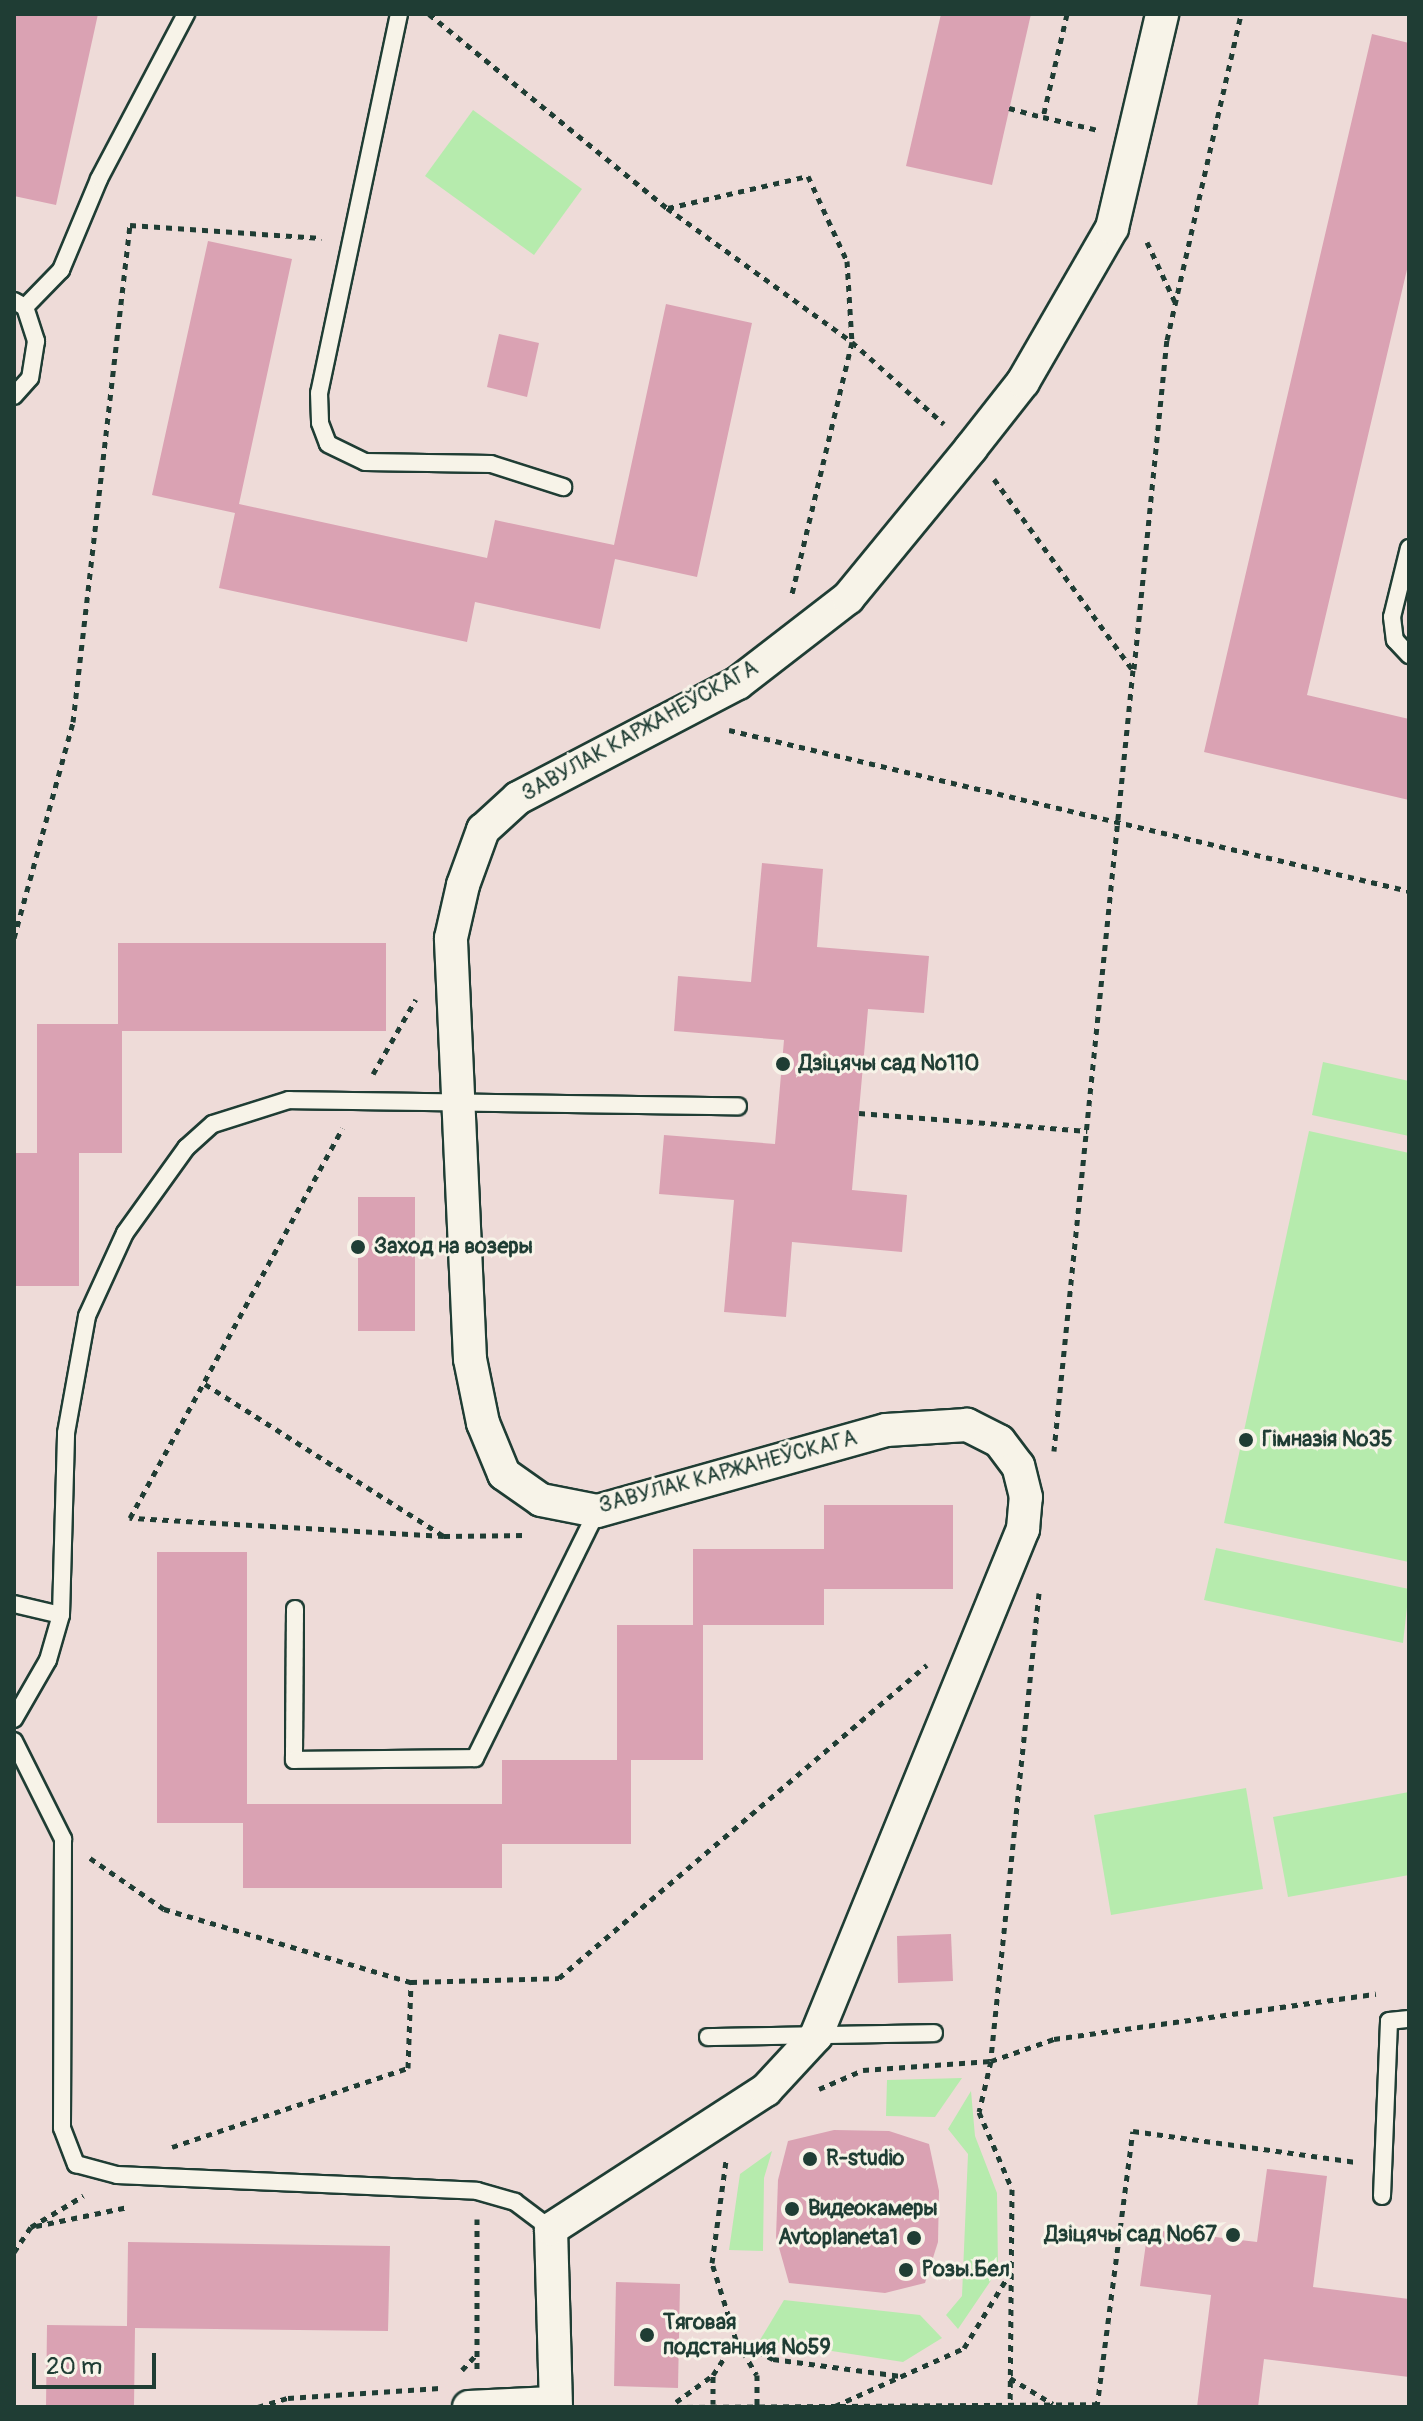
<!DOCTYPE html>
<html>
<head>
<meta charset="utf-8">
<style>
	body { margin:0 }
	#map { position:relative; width:1423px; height:2421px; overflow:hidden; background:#eedbd8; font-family:Pangolin,sans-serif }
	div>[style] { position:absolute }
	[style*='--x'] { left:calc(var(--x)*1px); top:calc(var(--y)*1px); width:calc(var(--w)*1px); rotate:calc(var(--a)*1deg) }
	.green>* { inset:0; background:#b6ebad }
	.building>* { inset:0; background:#daa2b3 }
	.path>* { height:5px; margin-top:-2.5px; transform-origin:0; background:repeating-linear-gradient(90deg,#1f3d34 0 6px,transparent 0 12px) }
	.roads { filter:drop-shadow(2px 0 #1f3d34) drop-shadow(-2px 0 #1f3d34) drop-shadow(0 2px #1f3d34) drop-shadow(0 -2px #1f3d34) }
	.lane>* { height:16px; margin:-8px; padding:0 8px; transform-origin:8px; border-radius:8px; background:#f7f3e8 }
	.street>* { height:32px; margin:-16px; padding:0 16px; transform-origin:16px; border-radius:16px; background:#f7f3e8 }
	.dots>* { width:22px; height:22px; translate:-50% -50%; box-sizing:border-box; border:4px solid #f7f3e8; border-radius:50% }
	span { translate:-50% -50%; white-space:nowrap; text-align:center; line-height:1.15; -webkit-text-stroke:6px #f7f3e8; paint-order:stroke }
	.street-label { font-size:22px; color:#1f3d34 }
	.poi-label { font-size:22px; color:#1f3d34; font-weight:700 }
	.left { translate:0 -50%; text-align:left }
	.right { translate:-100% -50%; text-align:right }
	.frame { position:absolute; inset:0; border:16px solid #1f3d34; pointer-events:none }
	.scale { position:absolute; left:32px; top:2353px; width:124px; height:36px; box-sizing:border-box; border:4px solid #1f3d34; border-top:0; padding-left:10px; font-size:24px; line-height:28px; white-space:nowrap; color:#1f3d34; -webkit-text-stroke:6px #f7f3e8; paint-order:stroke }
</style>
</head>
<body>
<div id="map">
	<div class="green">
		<div style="clip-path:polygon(473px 110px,582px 189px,534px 255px,425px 176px)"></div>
		<div style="clip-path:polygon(1323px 1062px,1409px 1081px,1409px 1136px,1312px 1115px)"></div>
		<div style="clip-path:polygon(1309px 1131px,1409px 1153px,1409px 1562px,1224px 1523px)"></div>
		<div style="clip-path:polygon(1216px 1548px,1409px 1589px,1403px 1643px,1204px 1600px)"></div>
		<div style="clip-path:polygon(1246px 1788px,1263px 1889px,1111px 1915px,1094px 1815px)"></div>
		<div style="clip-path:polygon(1409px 1792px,1409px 1875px,1288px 1897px,1273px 1817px)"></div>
		<div style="clip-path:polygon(962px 2078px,935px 2117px,886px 2116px,887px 2080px)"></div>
		<div style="clip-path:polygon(971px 2091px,975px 2136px,997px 2193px,998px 2270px,958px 2329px,946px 2315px,962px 2296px,968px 2154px,948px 2129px)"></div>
		<div style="clip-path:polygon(772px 2151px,764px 2178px,763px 2251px,729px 2250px,740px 2174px)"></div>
		<div style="clip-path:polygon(784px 2300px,920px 2315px,942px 2338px,903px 2362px,760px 2340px)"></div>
	</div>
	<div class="building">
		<div style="clip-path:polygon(14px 14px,98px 14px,56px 205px,14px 196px)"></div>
		<div style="clip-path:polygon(941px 14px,1031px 14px,992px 185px,906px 166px)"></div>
		<div style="clip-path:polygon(1372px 34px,1409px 43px,1409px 261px,1307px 695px,1409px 719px,1409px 800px,1204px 752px)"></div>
		<div style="clip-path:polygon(208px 241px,292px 259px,239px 504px,487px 558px,495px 520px,614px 545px,666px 304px,752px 323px,697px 577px,615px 559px,600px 629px,475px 602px,467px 642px,219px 588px,235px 513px,152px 495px)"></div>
		<div style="clip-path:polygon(499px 334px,539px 343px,527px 397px,487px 387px)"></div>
		<div style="clip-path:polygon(762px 863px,823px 869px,817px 947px,929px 956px,924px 1013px,868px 1009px,852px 1190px,907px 1195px,902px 1252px,792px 1242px,786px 1317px,724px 1312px,734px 1200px,659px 1194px,664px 1135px,775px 1144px,784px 1040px,674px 1031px,678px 976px,751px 982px)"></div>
		<div style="clip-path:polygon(118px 943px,386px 943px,386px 1031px,122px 1031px,122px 1153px,79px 1153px,79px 1286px,14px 1286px,14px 1153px,37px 1153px,37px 1024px,118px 1024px)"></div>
		<div style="clip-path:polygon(358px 1197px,415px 1197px,415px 1331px,358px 1331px)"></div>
		<div style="clip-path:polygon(824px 1505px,953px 1505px,953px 1589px,824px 1589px,824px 1625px,703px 1625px,703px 1760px,631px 1760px,631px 1844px,502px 1844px,502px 1888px,243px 1888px,243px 1823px,157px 1823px,157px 1552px,247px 1552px,247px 1804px,502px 1804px,502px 1760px,617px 1760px,617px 1625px,693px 1625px,693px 1549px,824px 1549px)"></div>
		<div style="clip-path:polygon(951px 1934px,953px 1981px,898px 1983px,897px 1936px)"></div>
		<div style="clip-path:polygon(834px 2130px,889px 2131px,929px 2144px,939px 2191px,938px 2242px,925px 2283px,885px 2293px,789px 2283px,776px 2237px,778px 2180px,788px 2141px)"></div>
		<div style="clip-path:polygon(1267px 2169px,1327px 2176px,1313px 2287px,1409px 2299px,1409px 2377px,1264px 2359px,1258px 2407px,1197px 2407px,1211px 2295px,1140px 2286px,1148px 2229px,1257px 2242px)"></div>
		<div style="clip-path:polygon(128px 2242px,390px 2246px,388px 2331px,135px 2328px,134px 2407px,46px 2407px,47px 2325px,127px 2326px)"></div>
		<div style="clip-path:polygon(616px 2282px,680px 2284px,678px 2388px,614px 2386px)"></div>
	</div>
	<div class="path">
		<div style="--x:429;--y:14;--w:307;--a:39.2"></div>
		<div style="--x:667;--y:208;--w:228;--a:35.9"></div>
		<div style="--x:852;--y:342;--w:123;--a:41.7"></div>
		<div style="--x:1067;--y:14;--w:106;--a:103.1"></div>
		<div style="--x:1043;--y:117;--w:57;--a:13.3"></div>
		<div style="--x:1009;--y:108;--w:35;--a:15"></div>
		<div style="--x:668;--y:208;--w:144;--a:-12.9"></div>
		<div style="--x:808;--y:176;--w:94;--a:65.4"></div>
		<div style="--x:847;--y:261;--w:81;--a:86.5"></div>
		<div style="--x:852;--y:342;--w:259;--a:103.4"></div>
		<div style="--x:1147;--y:242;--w:66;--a:65"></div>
		<div style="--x:994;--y:479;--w:236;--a:54"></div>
		<div style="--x:1133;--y:670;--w:785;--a:95.78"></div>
		<div style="--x:1134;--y:669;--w:331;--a:-84.3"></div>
		<div style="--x:1167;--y:340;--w:334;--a:-77.2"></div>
		<div style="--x:729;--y:730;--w:699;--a:13.32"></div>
		<div style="--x:14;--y:938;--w:224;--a:-74.7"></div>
		<div style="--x:73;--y:722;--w:500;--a:-83.46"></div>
		<div style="--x:130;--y:225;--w:192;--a:3.9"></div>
		<div style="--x:373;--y:1074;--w:86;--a:-60.2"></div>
		<div style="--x:859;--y:1113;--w:229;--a:4.5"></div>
		<div style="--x:205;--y:1384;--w:283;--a:32.5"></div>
		<div style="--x:444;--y:1536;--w:315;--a:-176.7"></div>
		<div style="--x:130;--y:1518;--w:444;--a:-61.4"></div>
		<div style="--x:444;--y:1536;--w:80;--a:-0.7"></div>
		<div style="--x:1039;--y:1593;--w:470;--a:95.9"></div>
		<div style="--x:991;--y:2061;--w:67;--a:-19.2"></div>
		<div style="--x:1054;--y:2039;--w:325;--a:-8"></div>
		<div style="--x:90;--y:1858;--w:90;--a:34.6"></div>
		<div style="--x:164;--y:1909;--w:258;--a:16.5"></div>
		<div style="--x:819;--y:2089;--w:48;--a:-23.4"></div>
		<div style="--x:863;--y:2070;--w:128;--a:-4"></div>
		<div style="--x:991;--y:2061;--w:52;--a:103.2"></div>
		<div style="--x:979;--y:2112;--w:84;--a:66.8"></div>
		<div style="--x:1012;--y:2189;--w:218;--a:90.5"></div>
		<div style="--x:172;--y:2147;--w:249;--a:-18.5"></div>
		<div style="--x:408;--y:2068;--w:86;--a:-88"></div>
		<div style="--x:411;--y:1982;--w:148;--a:-1.5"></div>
		<div style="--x:559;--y:1978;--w:483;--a:-40.4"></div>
		<div style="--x:477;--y:2219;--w:150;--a:90"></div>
		<div style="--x:36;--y:2226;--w:94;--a:-11.7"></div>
		<div style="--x:14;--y:2252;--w:30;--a:-56"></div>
		<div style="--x:31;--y:2227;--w:61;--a:-30.8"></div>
		<div style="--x:736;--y:2340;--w:42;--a:27.2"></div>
		<div style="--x:773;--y:2359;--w:129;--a:7.6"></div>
		<div style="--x:737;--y:2341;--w:39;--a:60"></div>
		<div style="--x:757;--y:2375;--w:30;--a:90"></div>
		<div style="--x:462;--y:2370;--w:22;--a:-47"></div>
		<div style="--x:713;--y:2376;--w:28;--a:90"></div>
		<div style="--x:1010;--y:2378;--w:50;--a:31.2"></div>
		<div style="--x:676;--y:2402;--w:46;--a:-36.1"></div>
		<div style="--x:713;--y:2375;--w:42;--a:-56.7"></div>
		<div style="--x:736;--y:2340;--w:81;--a:-107.3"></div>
		<div style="--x:712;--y:2263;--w:103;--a:-82.2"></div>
		<div style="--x:840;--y:2406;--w:256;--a:-0.4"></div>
		<div style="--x:258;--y:2407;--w:31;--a:-17"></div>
		<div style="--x:288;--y:2398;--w:152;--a:-3.8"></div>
		<div style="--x:675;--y:2407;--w:160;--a:-0.4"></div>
		<div style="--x:835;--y:2406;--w:141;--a:-24.2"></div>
		<div style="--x:964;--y:2348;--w:92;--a:-58.4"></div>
		<div style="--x:1097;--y:2407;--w:278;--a:-82.6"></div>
		<div style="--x:1133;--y:2131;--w:225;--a:7.9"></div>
	</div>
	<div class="roads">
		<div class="lane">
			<div style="--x:399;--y:14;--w:387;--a:101.9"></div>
			<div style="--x:319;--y:393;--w:30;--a:88"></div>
			<div style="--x:320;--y:423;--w:22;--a:69"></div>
			<div style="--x:328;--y:444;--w:41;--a:25.9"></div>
			<div style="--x:365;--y:462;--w:126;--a:0.9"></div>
			<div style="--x:491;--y:464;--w:76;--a:17.7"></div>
			<div style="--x:14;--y:301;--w:13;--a:29"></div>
			<div style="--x:25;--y:307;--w:36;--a:72"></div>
			<div style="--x:36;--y:341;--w:37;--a:99"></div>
			<div style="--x:30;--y:378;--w:24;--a:132"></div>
			<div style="--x:25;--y:307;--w:52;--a:-45.8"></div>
			<div style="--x:61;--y:270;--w:99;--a:-67.3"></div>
			<div style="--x:99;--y:179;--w:187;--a:-62.2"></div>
			<div style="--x:1409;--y:548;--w:71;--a:103.8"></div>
			<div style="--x:1392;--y:617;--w:23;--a:83"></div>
			<div style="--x:1395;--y:640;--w:21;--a:47"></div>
			<div style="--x:14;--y:1604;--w:48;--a:13.2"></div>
			<div style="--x:295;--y:1609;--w:151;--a:90.4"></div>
			<div style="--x:294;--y:1760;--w:181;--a:-0.6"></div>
			<div style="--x:475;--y:1758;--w:275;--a:-63.7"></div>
			<div style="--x:14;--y:1719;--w:68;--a:-60"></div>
			<div style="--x:48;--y:1660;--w:47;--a:-73.9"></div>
			<div style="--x:61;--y:1615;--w:182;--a:-88.4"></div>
			<div style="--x:66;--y:1433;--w:119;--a:-79.8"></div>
			<div style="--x:87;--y:1316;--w:91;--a:-65.4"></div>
			<div style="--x:125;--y:1233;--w:105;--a:-54.3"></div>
			<div style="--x:186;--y:1148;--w:36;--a:-42"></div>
			<div style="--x:213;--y:1124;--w:80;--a:-17.5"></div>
			<div style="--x:289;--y:1100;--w:449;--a:0.8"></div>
			<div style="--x:14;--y:1741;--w:110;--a:63.4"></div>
			<div style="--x:63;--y:1839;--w:289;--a:90.2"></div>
			<div style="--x:62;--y:2128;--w:39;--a:69"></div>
			<div style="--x:76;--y:2164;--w:42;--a:15"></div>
			<div style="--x:117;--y:2175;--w:360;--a:2.5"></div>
			<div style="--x:477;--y:2191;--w:40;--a:16"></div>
			<div style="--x:515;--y:2202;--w:45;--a:36.9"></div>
			<div style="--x:708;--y:2037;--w:226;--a:-1"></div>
			<div style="--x:1382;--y:2196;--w:175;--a:-87.7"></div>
			<div style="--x:1389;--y:2021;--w:20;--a:-6"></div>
		</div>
		<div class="street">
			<div style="--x:469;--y:2407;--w:83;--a:-2.8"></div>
			<div style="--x:556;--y:2407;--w:178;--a:-91.6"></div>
			<div style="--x:551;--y:2229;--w:256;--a:-32.9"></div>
			<div style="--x:766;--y:2090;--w:74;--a:-47.2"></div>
			<div style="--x:816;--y:2036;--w:548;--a:-67.79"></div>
			<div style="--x:1023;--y:1529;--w:32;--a:-85"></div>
			<div style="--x:1026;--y:1497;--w:32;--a:-104"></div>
			<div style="--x:1018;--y:1466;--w:31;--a:-127"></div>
			<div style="--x:999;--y:1441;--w:36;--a:-153"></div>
			<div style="--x:967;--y:1425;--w:81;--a:176.5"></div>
			<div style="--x:886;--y:1430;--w:300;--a:164.3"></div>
			<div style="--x:597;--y:1511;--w:57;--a:-168.9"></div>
			<div style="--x:541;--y:1500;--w:45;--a:-144.9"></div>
			<div style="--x:504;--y:1474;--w:55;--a:-112.4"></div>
			<div style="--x:483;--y:1423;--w:65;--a:-101.5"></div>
			<div style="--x:470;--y:1359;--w:421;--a:-92.6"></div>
			<div style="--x:451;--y:938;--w:54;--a:-77.2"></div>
			<div style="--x:463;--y:885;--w:59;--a:-70"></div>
			<div style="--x:483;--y:830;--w:47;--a:-42.4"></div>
			<div style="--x:518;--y:798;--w:248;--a:-27.6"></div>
			<div style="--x:738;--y:683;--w:139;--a:-37.7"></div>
			<div style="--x:848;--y:598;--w:194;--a:-50.6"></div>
			<div style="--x:971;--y:448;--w:84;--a:-51.8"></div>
			<div style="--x:1023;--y:382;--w:178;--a:-60"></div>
			<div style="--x:1112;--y:228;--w:220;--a:-76.8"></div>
		</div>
	</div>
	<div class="dots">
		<div style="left:783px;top:1064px;background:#1f3d34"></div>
		<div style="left:358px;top:1247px;background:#1f3d34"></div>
		<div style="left:1246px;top:1440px;background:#1f3d34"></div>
		<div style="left:810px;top:2159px;background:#1f3d34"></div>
		<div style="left:792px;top:2209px;background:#1f3d34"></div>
		<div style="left:1233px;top:2235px;background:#1f3d34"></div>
		<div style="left:914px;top:2238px;background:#1f3d34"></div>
		<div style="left:906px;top:2270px;background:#1f3d34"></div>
		<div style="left:647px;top:2335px;background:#1f3d34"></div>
	</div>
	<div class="street-label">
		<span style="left:640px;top:731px;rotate:-29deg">ЗАВУЛАК КАРЖАНЕЎСКАГА</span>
		<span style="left:728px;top:1472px;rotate:-15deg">ЗАВУЛАК КАРЖАНЕЎСКАГА</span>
	</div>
	<div class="poi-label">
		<span class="left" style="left:799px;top:1064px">Дзіцячы сад №110</span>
		<span class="left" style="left:374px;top:1247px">Заход на возеры</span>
		<span class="left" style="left:1262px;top:1440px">Гімназія №35</span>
		<span class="left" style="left:826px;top:2159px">R-studio</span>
		<span class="left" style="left:808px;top:2209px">Видеокамеры</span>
		<span class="right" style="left:1217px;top:2235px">Дзіцячы сад №67</span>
		<span class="right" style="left:898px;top:2238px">Avtoplaneta1</span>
		<span class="left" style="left:922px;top:2270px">Розы.Бел</span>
		<span class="left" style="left:663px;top:2335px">Тяговая<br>подстанция №59</span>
	</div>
	<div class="frame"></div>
	<div class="scale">20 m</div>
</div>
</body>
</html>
